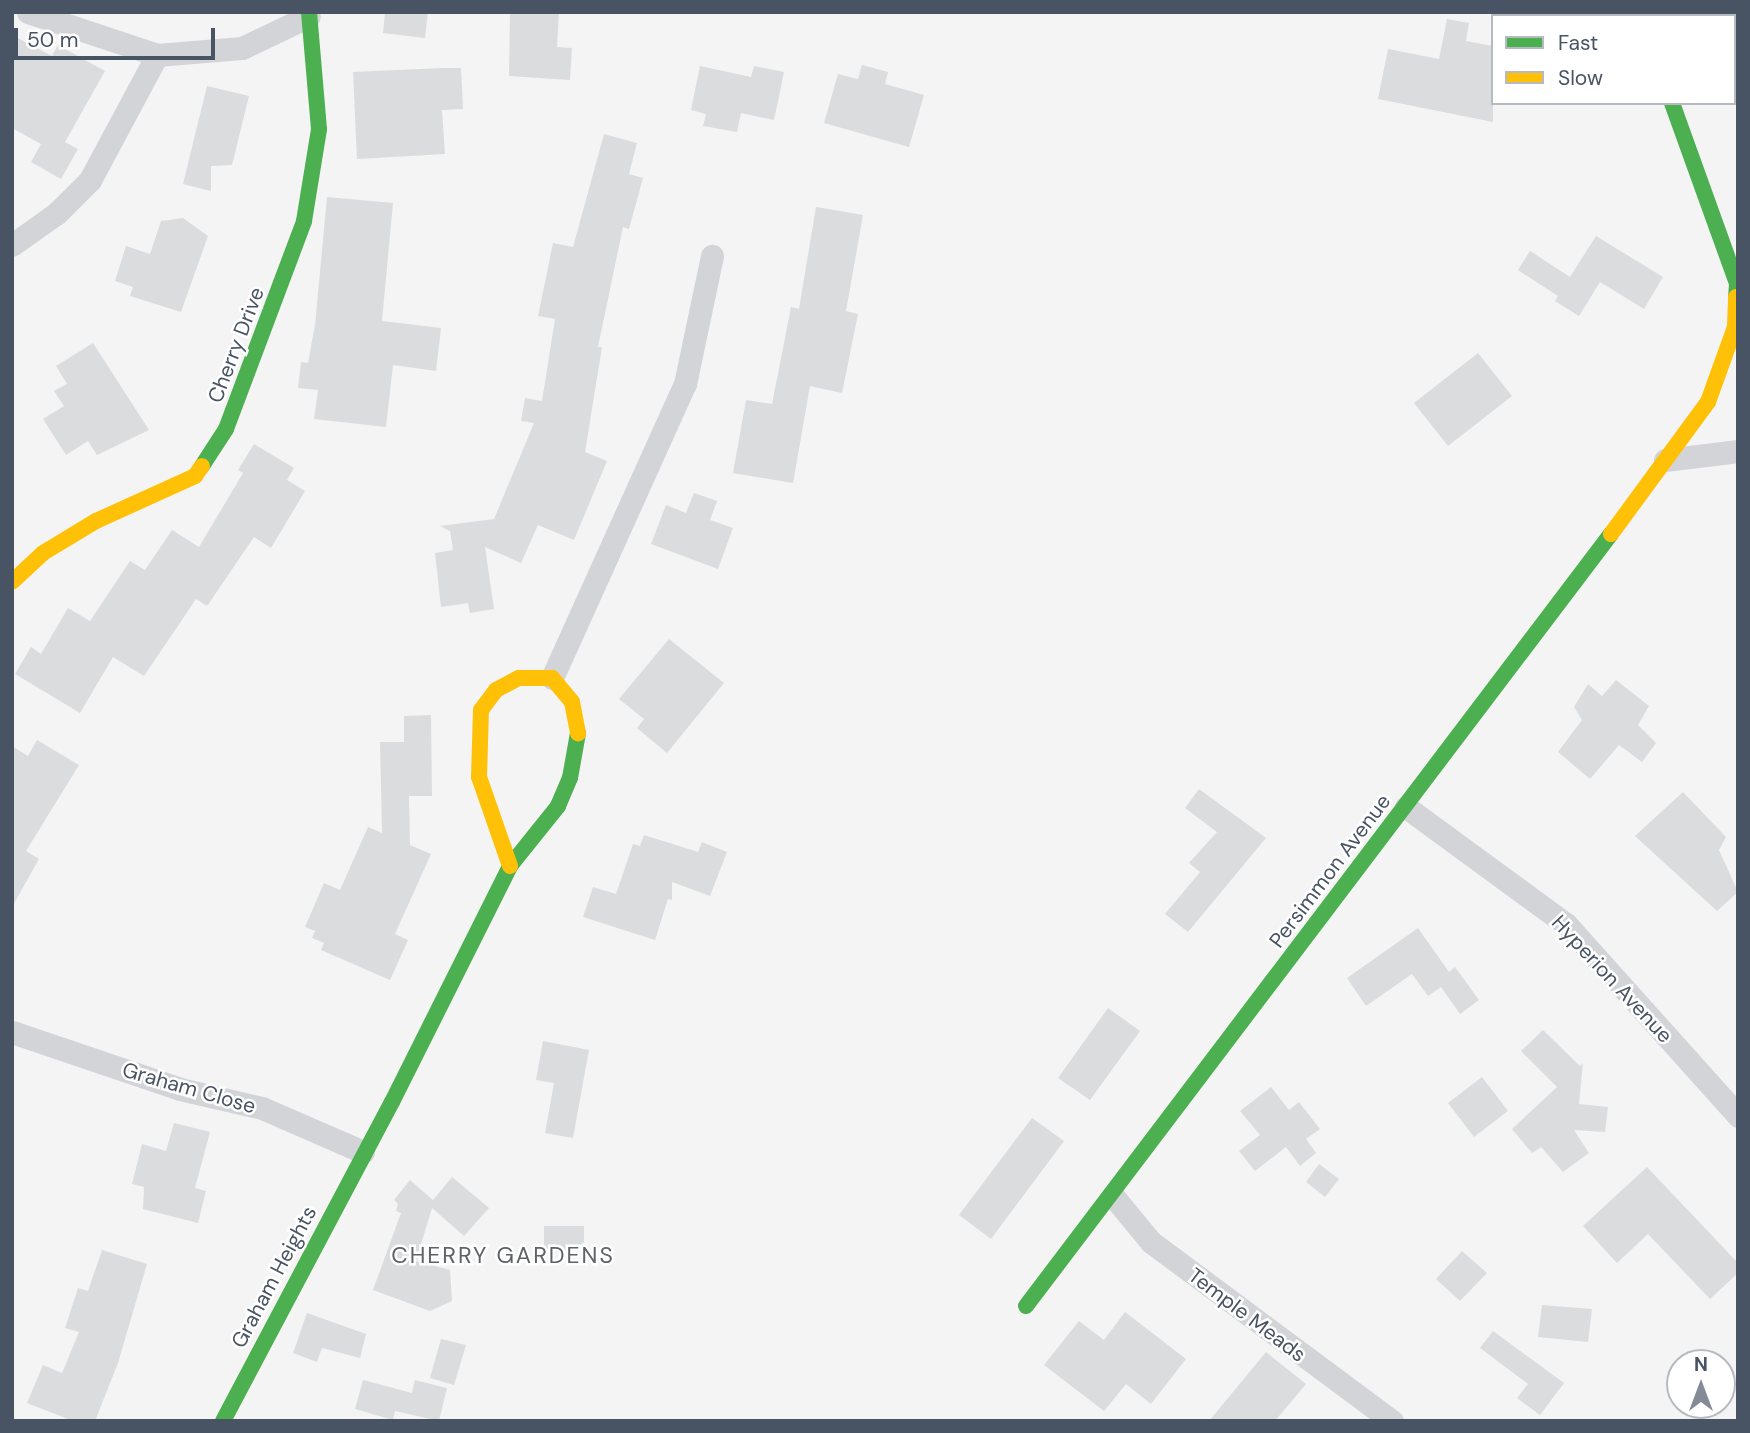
<!DOCTYPE html>
<html>
<head>
<meta charset="utf-8">
<style>
	body { margin:0 }
	#map { position:relative; width:1750px; height:1433px; overflow:hidden; background:#f4f4f4; font-family:"DM Sans",sans-serif }
	div>[style] { position:absolute }
	[style*='--x'] { left:calc(var(--x)*1px); top:calc(var(--y)*1px); width:calc(var(--w)*1px); rotate:calc(var(--a)*1deg) }
	.building>* { inset:0; background:#dbdcde }
	.street>* { height:23px; margin:-11.5px; padding:0 11.5px; transform-origin:11.5px; border-radius:11.5px; background:#d2d4d7 }
	.fast>* { height:16px; margin:-8px; padding:0 8px; transform-origin:8px; border-radius:8px; background:#4caf50 }
	.slow>* { height:16px; margin:-8px; padding:0 8px; transform-origin:8px; border-radius:8px; background:#ffc107 }
	span { translate:-50% -50%; white-space:nowrap; text-align:center; line-height:1.15; -webkit-text-stroke:5px #fff; paint-order:stroke }
	.street-label { font-size:21px; color:#485363 }
	.neighbourhood-label { font-size:23px; color:#5e6269; letter-spacing:2px }
	.frame { position:absolute; inset:0; border:14px solid #485363; pointer-events:none }
	.legend { position:absolute; left:1491px; top:14px; width:245px; height:91px; box-sizing:border-box; background:#fff; border:2px solid #b6bac1; margin:0; padding:9px 12px; list-style:none; font-size:21px; color:#485363 }
	.legend li { display:flex; align-items:center; gap:14px; height:35px }
	.legend b { width:35px; border:2px solid #b6bac1 }
	.north { position:absolute; left:1666px; top:1349px; width:70px; height:70px; box-sizing:border-box; background:#fff; border:2px solid #b6bac1; border-radius:50%; rotate:0deg; font-size:19px; font-weight:700; line-height:28px; text-align:center; color:#485363 }
	.north::after { content:''; display:block; margin:auto; width:24px; height:32px; background:#848b96; clip-path:polygon(50% 0,100% 100%,50% 72%,0 100%) }
	.scale { position:absolute; left:14px; top:28px; width:201px; height:32px; box-sizing:border-box; border:4px solid #485363; border-top:0; padding-left:9px; font-size:21px; line-height:24px; white-space:nowrap; color:#485363; -webkit-text-stroke:5px #fff; paint-order:stroke }
</style>
</head>
<body>
<div id="map">
	<div class="building">
		<div style="clip-path:polygon(385px 12px,428px 12px,425px 38px,383px 33px)"></div>
		<div style="clip-path:polygon(510px 12px,559px 12px,557px 47px,572px 48px,570px 80px,509px 76px)"></div>
		<div style="clip-path:polygon(1447px 19px,1469px 23px,1466px 41px,1493px 46px,1493px 122px,1378px 99px,1388px 49px,1439px 59px)"></div>
		<div style="clip-path:polygon(12px 35px,52px 56px,58px 45px,105px 71px,65px 142px,78px 149px,61px 179px,31px 162px,41px 144px,12px 128px)"></div>
		<div style="clip-path:polygon(862px 65px,888px 72px,885px 84px,924px 95px,909px 147px,824px 123px,838px 74px,858px 79px)"></div>
		<div style="clip-path:polygon(700px 66px,751px 77px,754px 66px,784px 72px,774px 120px,741px 113px,737px 132px,703px 126px,706px 114px,691px 110px)"></div>
		<div style="clip-path:polygon(442px 68px,461px 68px,463px 109px,442px 110px,445px 154px,357px 159px,353px 72px)"></div>
		<div style="clip-path:polygon(207px 86px,249px 96px,232px 165px,211px 166px,211px 191px,183px 184px)"></div>
		<div style="clip-path:polygon(604px 134px,637px 143px,629px 174px,643px 178px,629px 229px,623px 227px,598px 347px,602px 347px,585px 452px,607px 461px,574px 540px,538px 525px,521px 563px,485px 547px,494px 609px,470px 613px,468px 603px,441px 607px,435px 553px,453px 550px,450px 531px,440px 526px,494px 519px,534px 423px,521px 421px,525px 398px,542px 401px,555px 319px,538px 316px,553px 243px,573px 247px)"></div>
		<div style="clip-path:polygon(327px 197px,393px 203px,382px 321px,441px 328px,436px 371px,393px 365px,386px 427px,314px 419px,318px 390px,298px 388px,301px 362px,308px 363px,315px 325px)"></div>
		<div style="clip-path:polygon(816px 207px,863px 215px,846px 311px,858px 314px,842px 393px,810px 386px,793px 483px,733px 473px,746px 400px,772px 404px,791px 307px,799px 309px)"></div>
		<div style="clip-path:polygon(183px 218px,208px 236px,181px 312px,130px 296px,133px 287px,115px 281px,126px 246px,150px 254px,161px 221px)"></div>
		<div style="clip-path:polygon(1596px 236px,1663px 277px,1644px 309px,1600px 282px,1579px 316px,1555px 301px,1558px 296px,1518px 270px,1530px 251px,1570px 277px)"></div>
		<div style="clip-path:polygon(93px 343px,149px 430px,97px 455px,88px 441px,66px 455px,43px 419px,64px 406px,54px 391px,67px 384px,56px 366px)"></div>
		<div style="clip-path:polygon(1478px 353px,1512px 396px,1448px 446px,1414px 403px)"></div>
		<div style="clip-path:polygon(254px 444px,294px 468px,287px 480px,305px 491px,271px 548px,254px 537px,207px 606px,196px 599px,144px 676px,113px 657px,80px 713px,15px 674px,31px 647px,41px 654px,68px 608px,90px 621px,130px 561px,145px 570px,172px 530px,199px 547px,243px 473px,238px 470px)"></div>
		<div style="clip-path:polygon(694px 493px,717px 501px,710px 520px,733px 528px,718px 569px,651px 544px,666px 505px,686px 513px)"></div>
		<div style="clip-path:polygon(669px 639px,724px 683px,667px 753px,637px 728px,644px 719px,619px 699px)"></div>
		<div style="clip-path:polygon(1616px 680px,1649px 706px,1638px 725px,1656px 743px,1642px 762px,1619px 745px,1590px 779px,1558px 752px,1582px 720px,1574px 707px,1588px 684px,1602px 696px)"></div>
		<div style="clip-path:polygon(431px 715px,432px 796px,409px 796px,410px 845px,431px 854px,395px 934px,408px 940px,390px 980px,321px 950px,324px 943px,312px 938px,315px 931px,305px 927px,324px 883px,340px 890px,368px 827px,382px 833px,380px 742px,404px 742px,404px 716px)"></div>
		<div style="clip-path:polygon(37px 740px,79px 765px,26px 851px,39px 859px,12px 907px,12px 746px,28px 756px)"></div>
		<div style="clip-path:polygon(1199px 789px,1266px 838px,1188px 932px,1165px 914px,1200px 872px,1189px 863px,1217px 832px,1185px 808px)"></div>
		<div style="clip-path:polygon(1683px 792px,1726px 837px,1719px 850px,1738px 892px,1717px 911px,1635px 836px)"></div>
		<div style="clip-path:polygon(644px 835px,698px 852px,702px 842px,727px 852px,710px 896px,672px 882px,672px 900px,668px 899px,655px 940px,583px 917px,593px 887px,616px 894px,633px 844px,640px 846px)"></div>
		<div style="clip-path:polygon(1418px 928px,1449px 972px,1455px 967px,1479px 1000px,1460px 1014px,1441px 987px,1428px 996px,1412px 974px,1366px 1006px,1347px 978px)"></div>
		<div style="clip-path:polygon(1108px 1008px,1140px 1031px,1090px 1100px,1058px 1078px)"></div>
		<div style="clip-path:polygon(1543px 1030px,1580px 1066px,1583px 1063px,1579px 1104px,1608px 1107px,1605px 1132px,1574px 1130px,1589px 1153px,1563px 1172px,1541px 1147px,1532px 1153px,1512px 1129px,1557px 1087px,1521px 1051px)"></div>
		<div style="clip-path:polygon(543px 1041px,589px 1050px,573px 1138px,545px 1133px,554px 1083px,536px 1080px)"></div>
		<div style="clip-path:polygon(1482px 1077px,1508px 1111px,1474px 1137px,1448px 1103px)"></div>
		<div style="clip-path:polygon(1271px 1087px,1289px 1110px,1299px 1102px,1320px 1129px,1306px 1139px,1316px 1153px,1300px 1166px,1286px 1147px,1255px 1171px,1239px 1151px,1260px 1135px,1240px 1111px)"></div>
		<div style="clip-path:polygon(1032px 1118px,1064px 1141px,991px 1239px,959px 1215px)"></div>
		<div style="clip-path:polygon(174px 1123px,210px 1132px,195px 1188px,206px 1191px,198px 1223px,143px 1209px,144px 1187px,132px 1184px,142px 1144px,166px 1151px)"></div>
		<div style="clip-path:polygon(1319px 1164px,1339px 1179px,1325px 1197px,1306px 1182px)"></div>
		<div style="clip-path:polygon(1647px 1167px,1738px 1263px,1738px 1273px,1710px 1299px,1648px 1234px,1617px 1263px,1583px 1226px)"></div>
		<div style="clip-path:polygon(452px 1177px,489px 1208px,464px 1236px,432px 1208px,416px 1261px,450px 1270px,452px 1301px,430px 1311px,373px 1290px,401px 1213px,396px 1211px,398px 1204px,394px 1200px,410px 1180px,433px 1200px)"></div>
		<div style="clip-path:polygon(544px 1226px,584px 1226px,584px 1251px,544px 1252px)"></div>
		<div style="clip-path:polygon(102px 1250px,147px 1264px,118px 1363px,95px 1421px,73px 1421px,27px 1403px,43px 1365px,62px 1373px,79px 1332px,65px 1328px,78px 1288px,88px 1291px)"></div>
		<div style="clip-path:polygon(1462px 1251px,1487px 1273px,1460px 1301px,1436px 1279px)"></div>
		<div style="clip-path:polygon(1542px 1305px,1592px 1309px,1588px 1342px,1538px 1337px)"></div>
		<div style="clip-path:polygon(1125px 1312px,1186px 1359px,1151px 1404px,1126px 1384px,1104px 1411px,1044px 1365px,1079px 1321px,1104px 1340px)"></div>
		<div style="clip-path:polygon(307px 1313px,366px 1334px,360px 1358px,322px 1348px,317px 1362px,293px 1353px)"></div>
		<div style="clip-path:polygon(1493px 1331px,1564px 1383px,1540px 1415px,1517px 1398px,1528px 1384px,1480px 1348px)"></div>
		<div style="clip-path:polygon(441px 1339px,466px 1345px,454px 1385px,430px 1378px)"></div>
		<div style="clip-path:polygon(1266px 1352px,1306px 1384px,1275px 1421px,1209px 1421px)"></div>
		<div style="clip-path:polygon(363px 1380px,412px 1393px,415px 1380px,447px 1388px,439px 1421px,395px 1411px,393px 1420px,355px 1409px)"></div>
	</div>
	<div class="street">
		<div style="--x:28;--y:12;--w:136;--a:18.4"></div>
		<div style="--x:157;--y:55;--w:85;--a:-4.7"></div>
		<div style="--x:242;--y:48;--w:74;--a:-25.5"></div>
		<div style="--x:1734;--y:19;--w:4;--a:-27"></div>
		<div style="--x:12;--y:245;--w:55;--a:-35.4"></div>
		<div style="--x:57;--y:213;--w:47;--a:-45"></div>
		<div style="--x:90;--y:180;--w:142;--a:-61.8"></div>
		<div style="--x:1665;--y:460;--w:74;--a:-7"></div>
		<div style="--x:552;--y:678;--w:323;--a:-65.7"></div>
		<div style="--x:685;--y:384;--w:131;--a:-78.1"></div>
		<div style="--x:1406;--y:807;--w:198;--a:36.2"></div>
		<div style="--x:1566;--y:924;--w:258;--a:48.1"></div>
		<div style="--x:12;--y:1032;--w:177;--a:18.7"></div>
		<div style="--x:180;--y:1089;--w:84;--a:13"></div>
		<div style="--x:262;--y:1108;--w:110;--a:23.5"></div>
		<div style="--x:1113;--y:1196;--w:60;--a:50.4"></div>
		<div style="--x:1151;--y:1242;--w:300;--a:36.6"></div>
	</div>
	<div class="fast">
		<div style="--x:1672;--y:103;--w:192;--a:70.2"></div>
		<div style="--x:1737;--y:284;--w:13;--a:94"></div>
		<div style="--x:202;--y:466;--w:44;--a:-57"></div>
		<div style="--x:226;--y:429;--w:222;--a:-69.4"></div>
		<div style="--x:304;--y:221;--w:93;--a:-80.7"></div>
		<div style="--x:319;--y:129;--w:117;--a:-94.9"></div>
		<div style="--x:1026;--y:1306;--w:969;--a:-52.85"></div>
		<div style="--x:223;--y:1421;--w:361;--a:-62.1"></div>
		<div style="--x:392;--y:1102;--w:264;--a:-63.4"></div>
		<div style="--x:510;--y:866;--w:77;--a:-51.3"></div>
		<div style="--x:558;--y:806;--w:30;--a:-67"></div>
		<div style="--x:570;--y:778;--w:46;--a:-79.9"></div>
	</div>
	<div class="slow">
		<div style="--x:1611;--y:534;--w:164;--a:-53.7"></div>
		<div style="--x:1708;--y:402;--w:80;--a:-70.2"></div>
		<div style="--x:1735;--y:327;--w:30;--a:-88"></div>
		<div style="--x:12;--y:582;--w:42;--a:-43.1"></div>
		<div style="--x:43;--y:553;--w:62;--a:-31.1"></div>
		<div style="--x:96;--y:521;--w:109;--a:-24.4"></div>
		<div style="--x:195;--y:476;--w:12;--a:-55"></div>
		<div style="--x:510;--y:866;--w:94;--a:-109.2"></div>
		<div style="--x:479;--y:777;--w:67;--a:-88.3"></div>
		<div style="--x:481;--y:710;--w:25;--a:-53"></div>
		<div style="--x:496;--y:690;--w:26;--a:-28"></div>
		<div style="--x:519;--y:678;--w:33;--a:0"></div>
		<div style="--x:552;--y:678;--w:31;--a:50"></div>
		<div style="--x:572;--y:702;--w:32;--a:79"></div>
	</div>
	<div class="street-label">
		<span style="left:236px;top:345px;rotate:-69deg">Cherry Drive</span>
		<span style="left:1330px;top:871px;rotate:-53deg">Persimmon Avenue</span>
		<span style="left:1612px;top:979px;rotate:47deg">Hyperion Avenue</span>
		<span style="left:189px;top:1088px;rotate:16deg">Graham Close</span>
		<span style="left:274px;top:1277px;rotate:-62deg">Graham Heights</span>
		<span style="left:1247px;top:1315px;rotate:37deg">Temple Meads</span>
	</div>
	<div class="neighbourhood-label">
		<span style="left:503px;top:1255px">CHERRY GARDENS</span>
	</div>
	<div class="frame"></div>
	<ul class="legend">
	<li><b style="height:9px;background:#4caf50"></b>Fast</li>
	<li><b style="height:9px;background:#ffc107"></b>Slow</li>
	</ul>
	<div class="north">N</div>
	<div class="scale">50 m</div>
</div>
</body>
</html>
